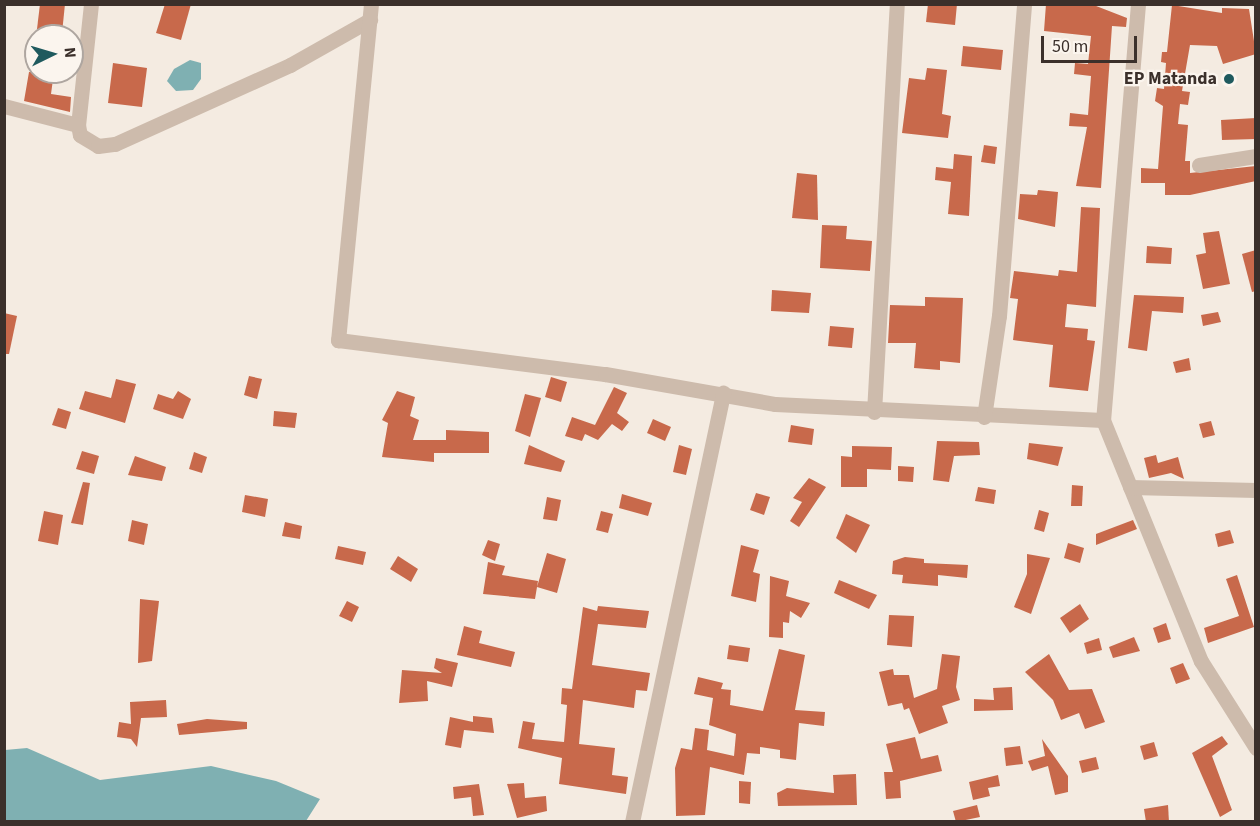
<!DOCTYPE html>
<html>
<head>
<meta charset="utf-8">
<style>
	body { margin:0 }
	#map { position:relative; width:1260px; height:826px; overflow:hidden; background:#f4ebe1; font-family:"Source Sans 3",sans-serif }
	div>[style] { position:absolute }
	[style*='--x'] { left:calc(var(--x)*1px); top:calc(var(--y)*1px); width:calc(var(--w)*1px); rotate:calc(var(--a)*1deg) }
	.water>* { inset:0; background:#7fb0b2 }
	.building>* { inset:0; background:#c8694b }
	.minor>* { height:15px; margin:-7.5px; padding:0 7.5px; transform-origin:7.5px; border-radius:7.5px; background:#cdbbac }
	.dots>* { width:16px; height:16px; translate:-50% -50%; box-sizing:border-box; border:3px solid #fbf5ee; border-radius:50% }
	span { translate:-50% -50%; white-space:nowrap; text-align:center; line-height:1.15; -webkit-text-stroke:4.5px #fbf5ee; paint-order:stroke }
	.poi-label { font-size:18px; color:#3b302b; font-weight:700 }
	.right { translate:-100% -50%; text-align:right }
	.frame { position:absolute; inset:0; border:6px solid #3b302b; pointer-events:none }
	.north { position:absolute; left:24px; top:24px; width:60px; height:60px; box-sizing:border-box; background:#fbf5ee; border:2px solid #aea6a0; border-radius:50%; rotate:85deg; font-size:16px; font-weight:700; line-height:24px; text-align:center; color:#3b302b }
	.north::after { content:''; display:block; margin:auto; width:21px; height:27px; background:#1f5a5e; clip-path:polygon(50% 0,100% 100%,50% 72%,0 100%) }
	.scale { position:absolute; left:1041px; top:36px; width:96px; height:27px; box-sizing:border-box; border:3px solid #3b302b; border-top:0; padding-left:8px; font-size:18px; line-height:21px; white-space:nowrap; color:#3b302b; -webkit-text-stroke:4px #fbf5ee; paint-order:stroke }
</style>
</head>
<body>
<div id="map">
	<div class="water">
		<div style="clip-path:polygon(190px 60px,201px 63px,201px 79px,193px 90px,176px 91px,167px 81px,174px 69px)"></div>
		<div style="clip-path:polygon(27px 748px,100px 780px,211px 766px,276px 781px,320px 799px,306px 821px,5px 821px,5px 750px)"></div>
	</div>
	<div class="building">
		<div style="clip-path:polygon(40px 4px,65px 4px,62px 33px,37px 29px)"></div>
		<div style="clip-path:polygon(165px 4px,191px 4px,181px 40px,156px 33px)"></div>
		<div style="clip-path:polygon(928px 4px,957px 4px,955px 25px,926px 22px)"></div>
		<div style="clip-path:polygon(1046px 4px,1091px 4px,1127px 18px,1126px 27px,1112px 26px,1101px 188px,1076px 186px,1087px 127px,1069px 126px,1070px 113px,1088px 115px,1091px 76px,1074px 74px,1075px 63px,1088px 64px,1091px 36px,1044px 31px)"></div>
		<div style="clip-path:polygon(1172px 5px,1222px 13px,1222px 8px,1249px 9px,1256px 54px,1223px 64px,1217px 46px,1190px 45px,1182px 91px,1190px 92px,1188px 105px,1180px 104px,1178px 124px,1188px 125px,1185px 161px,1190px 161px,1190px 173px,1256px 166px,1256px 181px,1190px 195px,1165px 195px,1165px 183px,1141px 183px,1141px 168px,1158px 169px,1163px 106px,1155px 101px,1157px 88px,1164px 89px,1166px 63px,1161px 62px,1162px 52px,1167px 52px)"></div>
		<div style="clip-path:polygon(963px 46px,1003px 50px,1001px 70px,961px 66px)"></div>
		<div style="clip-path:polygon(113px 63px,147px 68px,142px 107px,108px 103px)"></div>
		<div style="clip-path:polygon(927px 68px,947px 70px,942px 114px,951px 116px,948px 138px,902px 133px,909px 78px,925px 80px)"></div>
		<div style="clip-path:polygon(29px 72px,54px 72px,51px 94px,71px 97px,70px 112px,24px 101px)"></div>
		<div style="clip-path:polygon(1256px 118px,1256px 139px,1222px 140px,1221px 120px)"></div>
		<div style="clip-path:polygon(984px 145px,997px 147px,995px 164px,981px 162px)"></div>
		<div style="clip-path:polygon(954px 154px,972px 156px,969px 216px,948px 214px,951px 182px,935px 180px,936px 167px,953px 169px)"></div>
		<div style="clip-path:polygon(797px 173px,817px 175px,818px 220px,792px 218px)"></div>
		<div style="clip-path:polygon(1038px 190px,1058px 192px,1055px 227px,1018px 219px,1020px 194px,1037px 195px)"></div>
		<div style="clip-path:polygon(1081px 207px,1100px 208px,1096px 307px,1067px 304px,1065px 327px,1088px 329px,1087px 340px,1095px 341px,1088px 391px,1049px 387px,1053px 345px,1013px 340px,1018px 299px,1010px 298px,1014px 271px,1058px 276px,1059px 270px,1077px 272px)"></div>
		<div style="clip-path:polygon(822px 225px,847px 226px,846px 239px,872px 241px,870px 271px,820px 268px)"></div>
		<div style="clip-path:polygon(1219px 231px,1230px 284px,1203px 289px,1196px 255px,1206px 253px,1203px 233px)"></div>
		<div style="clip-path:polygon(1147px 246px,1172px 248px,1171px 264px,1146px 263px)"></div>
		<div style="clip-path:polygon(1256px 250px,1256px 291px,1252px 292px,1242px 254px)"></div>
		<div style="clip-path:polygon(772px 290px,811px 293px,809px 313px,771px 311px)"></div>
		<div style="clip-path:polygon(1134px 295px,1184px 297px,1183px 313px,1152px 311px,1147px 351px,1128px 348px)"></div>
		<div style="clip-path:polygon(925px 297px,963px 298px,960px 363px,940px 361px,940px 370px,914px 368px,916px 343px,888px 343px,890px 305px,925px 306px)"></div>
		<div style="clip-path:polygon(1218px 312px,1221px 322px,1203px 326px,1201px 315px)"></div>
		<div style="clip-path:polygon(4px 313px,17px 316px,9px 354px,4px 354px)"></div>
		<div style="clip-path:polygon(830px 326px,854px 328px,852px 348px,828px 346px)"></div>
		<div style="clip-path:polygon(1189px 358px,1191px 370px,1176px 373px,1173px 362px)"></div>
		<div style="clip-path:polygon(249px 376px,262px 379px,257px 399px,244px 395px)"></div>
		<div style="clip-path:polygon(551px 377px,567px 382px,561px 402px,545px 397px)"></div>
		<div style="clip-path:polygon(116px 379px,136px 384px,125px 423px,79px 409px,85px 391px,111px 398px)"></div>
		<div style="clip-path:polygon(614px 387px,627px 393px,617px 413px,629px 422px,622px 431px,612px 424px,598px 440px,585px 434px,582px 441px,565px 436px,572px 417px,595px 425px)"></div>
		<div style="clip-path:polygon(178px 391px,191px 399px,183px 419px,153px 409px,158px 394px,173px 399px)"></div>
		<div style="clip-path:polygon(397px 391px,415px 397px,410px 416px,419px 420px,413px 440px,446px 440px,446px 430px,489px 432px,489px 453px,434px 453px,434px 462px,382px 457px,388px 423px,382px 420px)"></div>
		<div style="clip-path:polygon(525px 394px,541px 398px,530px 437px,515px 431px)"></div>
		<div style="clip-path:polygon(58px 408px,71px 412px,66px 429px,52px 425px)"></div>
		<div style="clip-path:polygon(274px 411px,297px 413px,295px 428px,273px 426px)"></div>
		<div style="clip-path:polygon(653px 419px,671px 427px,665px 441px,647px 433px)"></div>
		<div style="clip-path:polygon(1211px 421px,1215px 435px,1203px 438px,1199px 424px)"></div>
		<div style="clip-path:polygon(791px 425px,814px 429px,812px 445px,788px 442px)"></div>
		<div style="clip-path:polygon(937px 441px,979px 442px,980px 455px,954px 456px,949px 482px,933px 480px)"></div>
		<div style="clip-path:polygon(1029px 443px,1063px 447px,1058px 466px,1027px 459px)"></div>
		<div style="clip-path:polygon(529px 445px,565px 461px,561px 472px,524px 464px)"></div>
		<div style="clip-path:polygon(679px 445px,692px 449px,686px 475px,673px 472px)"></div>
		<div style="clip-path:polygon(852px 446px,892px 447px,891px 470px,867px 469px,867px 487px,841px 487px,841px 456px,852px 457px)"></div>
		<div style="clip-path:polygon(82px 451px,99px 456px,94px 474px,76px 469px)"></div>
		<div style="clip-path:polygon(194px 452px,207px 457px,202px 473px,189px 469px)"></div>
		<div style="clip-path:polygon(1156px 455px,1158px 463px,1178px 457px,1184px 479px,1171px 473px,1149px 478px,1144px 458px)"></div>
		<div style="clip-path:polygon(135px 456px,166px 467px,162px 481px,128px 475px)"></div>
		<div style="clip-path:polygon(898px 466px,914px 467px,913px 482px,898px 481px)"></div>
		<div style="clip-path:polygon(809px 478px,826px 487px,799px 527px,790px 521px,802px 502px,793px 498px)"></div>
		<div style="clip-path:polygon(83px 482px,90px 483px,83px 525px,71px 523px)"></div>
		<div style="clip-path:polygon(1072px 485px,1083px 486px,1082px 506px,1071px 506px)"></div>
		<div style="clip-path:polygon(978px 487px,996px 490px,994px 504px,975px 501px)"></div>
		<div style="clip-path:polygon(756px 493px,770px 497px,764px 515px,750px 510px)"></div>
		<div style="clip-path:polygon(622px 494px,652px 503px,648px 516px,619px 508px)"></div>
		<div style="clip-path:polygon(245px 495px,268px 499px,265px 517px,242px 512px)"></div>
		<div style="clip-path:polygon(547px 497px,561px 500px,557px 521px,543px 519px)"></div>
		<div style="clip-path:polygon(1039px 510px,1049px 513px,1044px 532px,1034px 529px)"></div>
		<div style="clip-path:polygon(44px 511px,63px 515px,58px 545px,38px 541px)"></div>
		<div style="clip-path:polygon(601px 511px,613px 514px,608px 533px,596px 530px)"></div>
		<div style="clip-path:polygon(846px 514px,870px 525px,856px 553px,836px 538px)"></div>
		<div style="clip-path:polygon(132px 520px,148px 524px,144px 545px,128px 541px)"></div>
		<div style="clip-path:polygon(1133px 520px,1137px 529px,1096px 545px,1096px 534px)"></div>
		<div style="clip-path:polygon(285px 522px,302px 526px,300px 539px,282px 536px)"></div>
		<div style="clip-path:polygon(1230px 530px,1234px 543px,1218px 547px,1215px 534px)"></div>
		<div style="clip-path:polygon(488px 540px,500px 544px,495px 561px,482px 555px)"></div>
		<div style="clip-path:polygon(1068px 543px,1084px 548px,1080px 563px,1064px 558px)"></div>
		<div style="clip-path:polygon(741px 545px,759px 550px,753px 572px,760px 574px,756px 602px,731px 596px)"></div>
		<div style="clip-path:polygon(338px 546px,366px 552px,363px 565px,335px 559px)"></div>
		<div style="clip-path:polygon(547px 553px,566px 559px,557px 593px,537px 587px,535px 599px,483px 594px,488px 562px,505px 566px,502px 575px,538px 581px,537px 587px)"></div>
		<div style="clip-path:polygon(1027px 554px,1050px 558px,1031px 614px,1014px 607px,1027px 574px)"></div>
		<div style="clip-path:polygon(398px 556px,418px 569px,411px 582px,390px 569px)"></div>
		<div style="clip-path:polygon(905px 557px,924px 559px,924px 563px,968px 565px,967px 578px,938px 575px,938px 586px,902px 583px,903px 575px,892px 574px,893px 561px)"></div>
		<div style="clip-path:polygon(1237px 575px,1254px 627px,1208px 643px,1204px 628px,1239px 616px,1226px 579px)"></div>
		<div style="clip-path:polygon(770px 576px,789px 581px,786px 596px,810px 603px,801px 618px,790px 611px,789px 623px,783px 622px,783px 638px,769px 637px)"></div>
		<div style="clip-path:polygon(839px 580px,877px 595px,869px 609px,834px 593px)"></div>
		<div style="clip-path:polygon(140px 599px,159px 601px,152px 661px,138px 663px)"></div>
		<div style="clip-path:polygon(347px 601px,359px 607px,352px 622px,339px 616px)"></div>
		<div style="clip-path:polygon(1080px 604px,1089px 619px,1070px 633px,1060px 618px)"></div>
		<div style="clip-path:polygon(598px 606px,649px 611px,646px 628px,598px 624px,592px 665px,650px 673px,647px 691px,636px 690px,634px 708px,583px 700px,579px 744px,615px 748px,612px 775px,628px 777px,626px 794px,559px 784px,562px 758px,518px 748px,523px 721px,535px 723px,532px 739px,564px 742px,567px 705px,561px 704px,562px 688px,572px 689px,583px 607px,597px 611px)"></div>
		<div style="clip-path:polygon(889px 615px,914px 616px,912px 647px,887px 645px)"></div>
		<div style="clip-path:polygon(1166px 623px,1171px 639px,1158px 643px,1153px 628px)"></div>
		<div style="clip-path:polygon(464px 626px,482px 631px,479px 643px,515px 652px,511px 667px,457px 655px)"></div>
		<div style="clip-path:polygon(1134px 637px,1140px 651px,1113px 658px,1109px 647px)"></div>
		<div style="clip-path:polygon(1099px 638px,1102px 650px,1087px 654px,1084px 643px)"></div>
		<div style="clip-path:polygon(729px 645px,750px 648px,748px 662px,727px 659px)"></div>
		<div style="clip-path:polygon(779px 649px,805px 655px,795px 710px,825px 712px,824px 726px,799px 723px,796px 760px,780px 758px,780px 750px,760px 747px,760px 754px,747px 753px,744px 775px,710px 767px,705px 815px,676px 816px,675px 768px,681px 748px,692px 750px,695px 728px,709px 730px,707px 750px,734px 756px,736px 734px,709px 725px,713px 698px,694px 694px,698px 677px,723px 683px,721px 689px,731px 690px,730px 705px,763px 711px)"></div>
		<div style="clip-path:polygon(942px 654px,960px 656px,956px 687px,960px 700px,942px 706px,948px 723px,919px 734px,909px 708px,904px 710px,902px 703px,888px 706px,879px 672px,893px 669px,894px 675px,909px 675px,914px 698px,937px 689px)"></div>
		<div style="clip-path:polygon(1049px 654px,1069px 690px,1092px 689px,1105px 722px,1085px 729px,1079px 713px,1061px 720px,1053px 700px,1025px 672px)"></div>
		<div style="clip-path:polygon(436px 658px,458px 663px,452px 687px,427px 681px,428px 701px,399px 703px,402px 670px,442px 673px,434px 668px)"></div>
		<div style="clip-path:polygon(1183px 663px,1190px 679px,1176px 684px,1170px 668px)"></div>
		<div style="clip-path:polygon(1012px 687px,1013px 710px,974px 711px,974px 699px,994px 700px,993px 688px)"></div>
		<div style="clip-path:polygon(166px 700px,167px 717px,141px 718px,137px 747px,131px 739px,117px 737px,119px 722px,131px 724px,130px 702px)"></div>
		<div style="clip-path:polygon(473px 716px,492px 718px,494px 733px,464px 730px,461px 748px,445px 745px,450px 717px,473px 722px)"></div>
		<div style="clip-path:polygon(207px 719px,247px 722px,247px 729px,179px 735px,177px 724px)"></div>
		<div style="clip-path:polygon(1222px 736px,1228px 744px,1212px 756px,1232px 810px,1220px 817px,1192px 753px)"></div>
		<div style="clip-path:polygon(915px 737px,921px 759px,938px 755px,942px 771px,900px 781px,901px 798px,886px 799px,884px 772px,893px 772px,886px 744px)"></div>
		<div style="clip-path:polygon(1042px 739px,1068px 776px,1068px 792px,1055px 795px,1048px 766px,1032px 771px,1028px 761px,1045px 756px)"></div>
		<div style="clip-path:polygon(1154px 742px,1158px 756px,1144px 760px,1140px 746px)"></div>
		<div style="clip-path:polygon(1020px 746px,1023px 764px,1006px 766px,1004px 748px)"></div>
		<div style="clip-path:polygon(1096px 757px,1099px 769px,1082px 773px,1079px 761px)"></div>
		<div style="clip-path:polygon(856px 774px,857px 805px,778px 806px,777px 793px,787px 788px,834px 793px,833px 775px)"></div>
		<div style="clip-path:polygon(998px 775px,1000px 786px,988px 788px,990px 796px,973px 800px,969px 782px)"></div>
		<div style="clip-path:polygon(739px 781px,751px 782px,750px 804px,739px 803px)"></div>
		<div style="clip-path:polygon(524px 783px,525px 798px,546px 796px,547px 811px,517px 818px,507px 784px)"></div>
		<div style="clip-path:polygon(479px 784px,484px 815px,473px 816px,471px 797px,454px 799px,453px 787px)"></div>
		<div style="clip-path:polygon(977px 805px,980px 817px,956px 822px,953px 811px)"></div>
		<div style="clip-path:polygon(1168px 805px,1169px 822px,1146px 822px,1144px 809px)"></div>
	</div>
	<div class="minor">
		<div style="--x:91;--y:4;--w:122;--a:96.1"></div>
		<div style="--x:78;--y:125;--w:10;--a:79"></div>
		<div style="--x:80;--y:135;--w:21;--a:31"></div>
		<div style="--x:98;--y:146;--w:17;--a:-7"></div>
		<div style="--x:115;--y:144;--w:192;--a:-24.3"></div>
		<div style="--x:290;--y:65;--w:92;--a:-29.4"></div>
		<div style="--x:371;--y:4;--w:338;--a:95.6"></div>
		<div style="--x:338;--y:340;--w:269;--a:7.3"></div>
		<div style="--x:605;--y:374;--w:173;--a:10"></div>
		<div style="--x:775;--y:404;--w:328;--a:2.8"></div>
		<div style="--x:1138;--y:4;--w:417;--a:94.8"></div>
		<div style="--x:1103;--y:420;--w:260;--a:67.9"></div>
		<div style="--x:1201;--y:661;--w:103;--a:57.7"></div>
		<div style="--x:4;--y:106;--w:76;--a:14.4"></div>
		<div style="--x:1199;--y:165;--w:58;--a:-9"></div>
		<div style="--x:874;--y:412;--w:409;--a:-86.8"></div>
		<div style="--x:984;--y:417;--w:102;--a:-81.6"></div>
		<div style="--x:999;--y:316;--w:313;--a:-85.4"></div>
		<div style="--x:1130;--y:487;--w:126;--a:1.4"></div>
		<div style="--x:632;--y:822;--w:439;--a:-78"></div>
	</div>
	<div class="dots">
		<div style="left:1229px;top:79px;background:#1f5a5e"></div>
	</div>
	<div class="poi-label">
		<span class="right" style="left:1217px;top:79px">EP Matanda</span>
	</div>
	<div class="frame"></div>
	<div class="north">N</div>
	<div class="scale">50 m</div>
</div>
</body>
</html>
